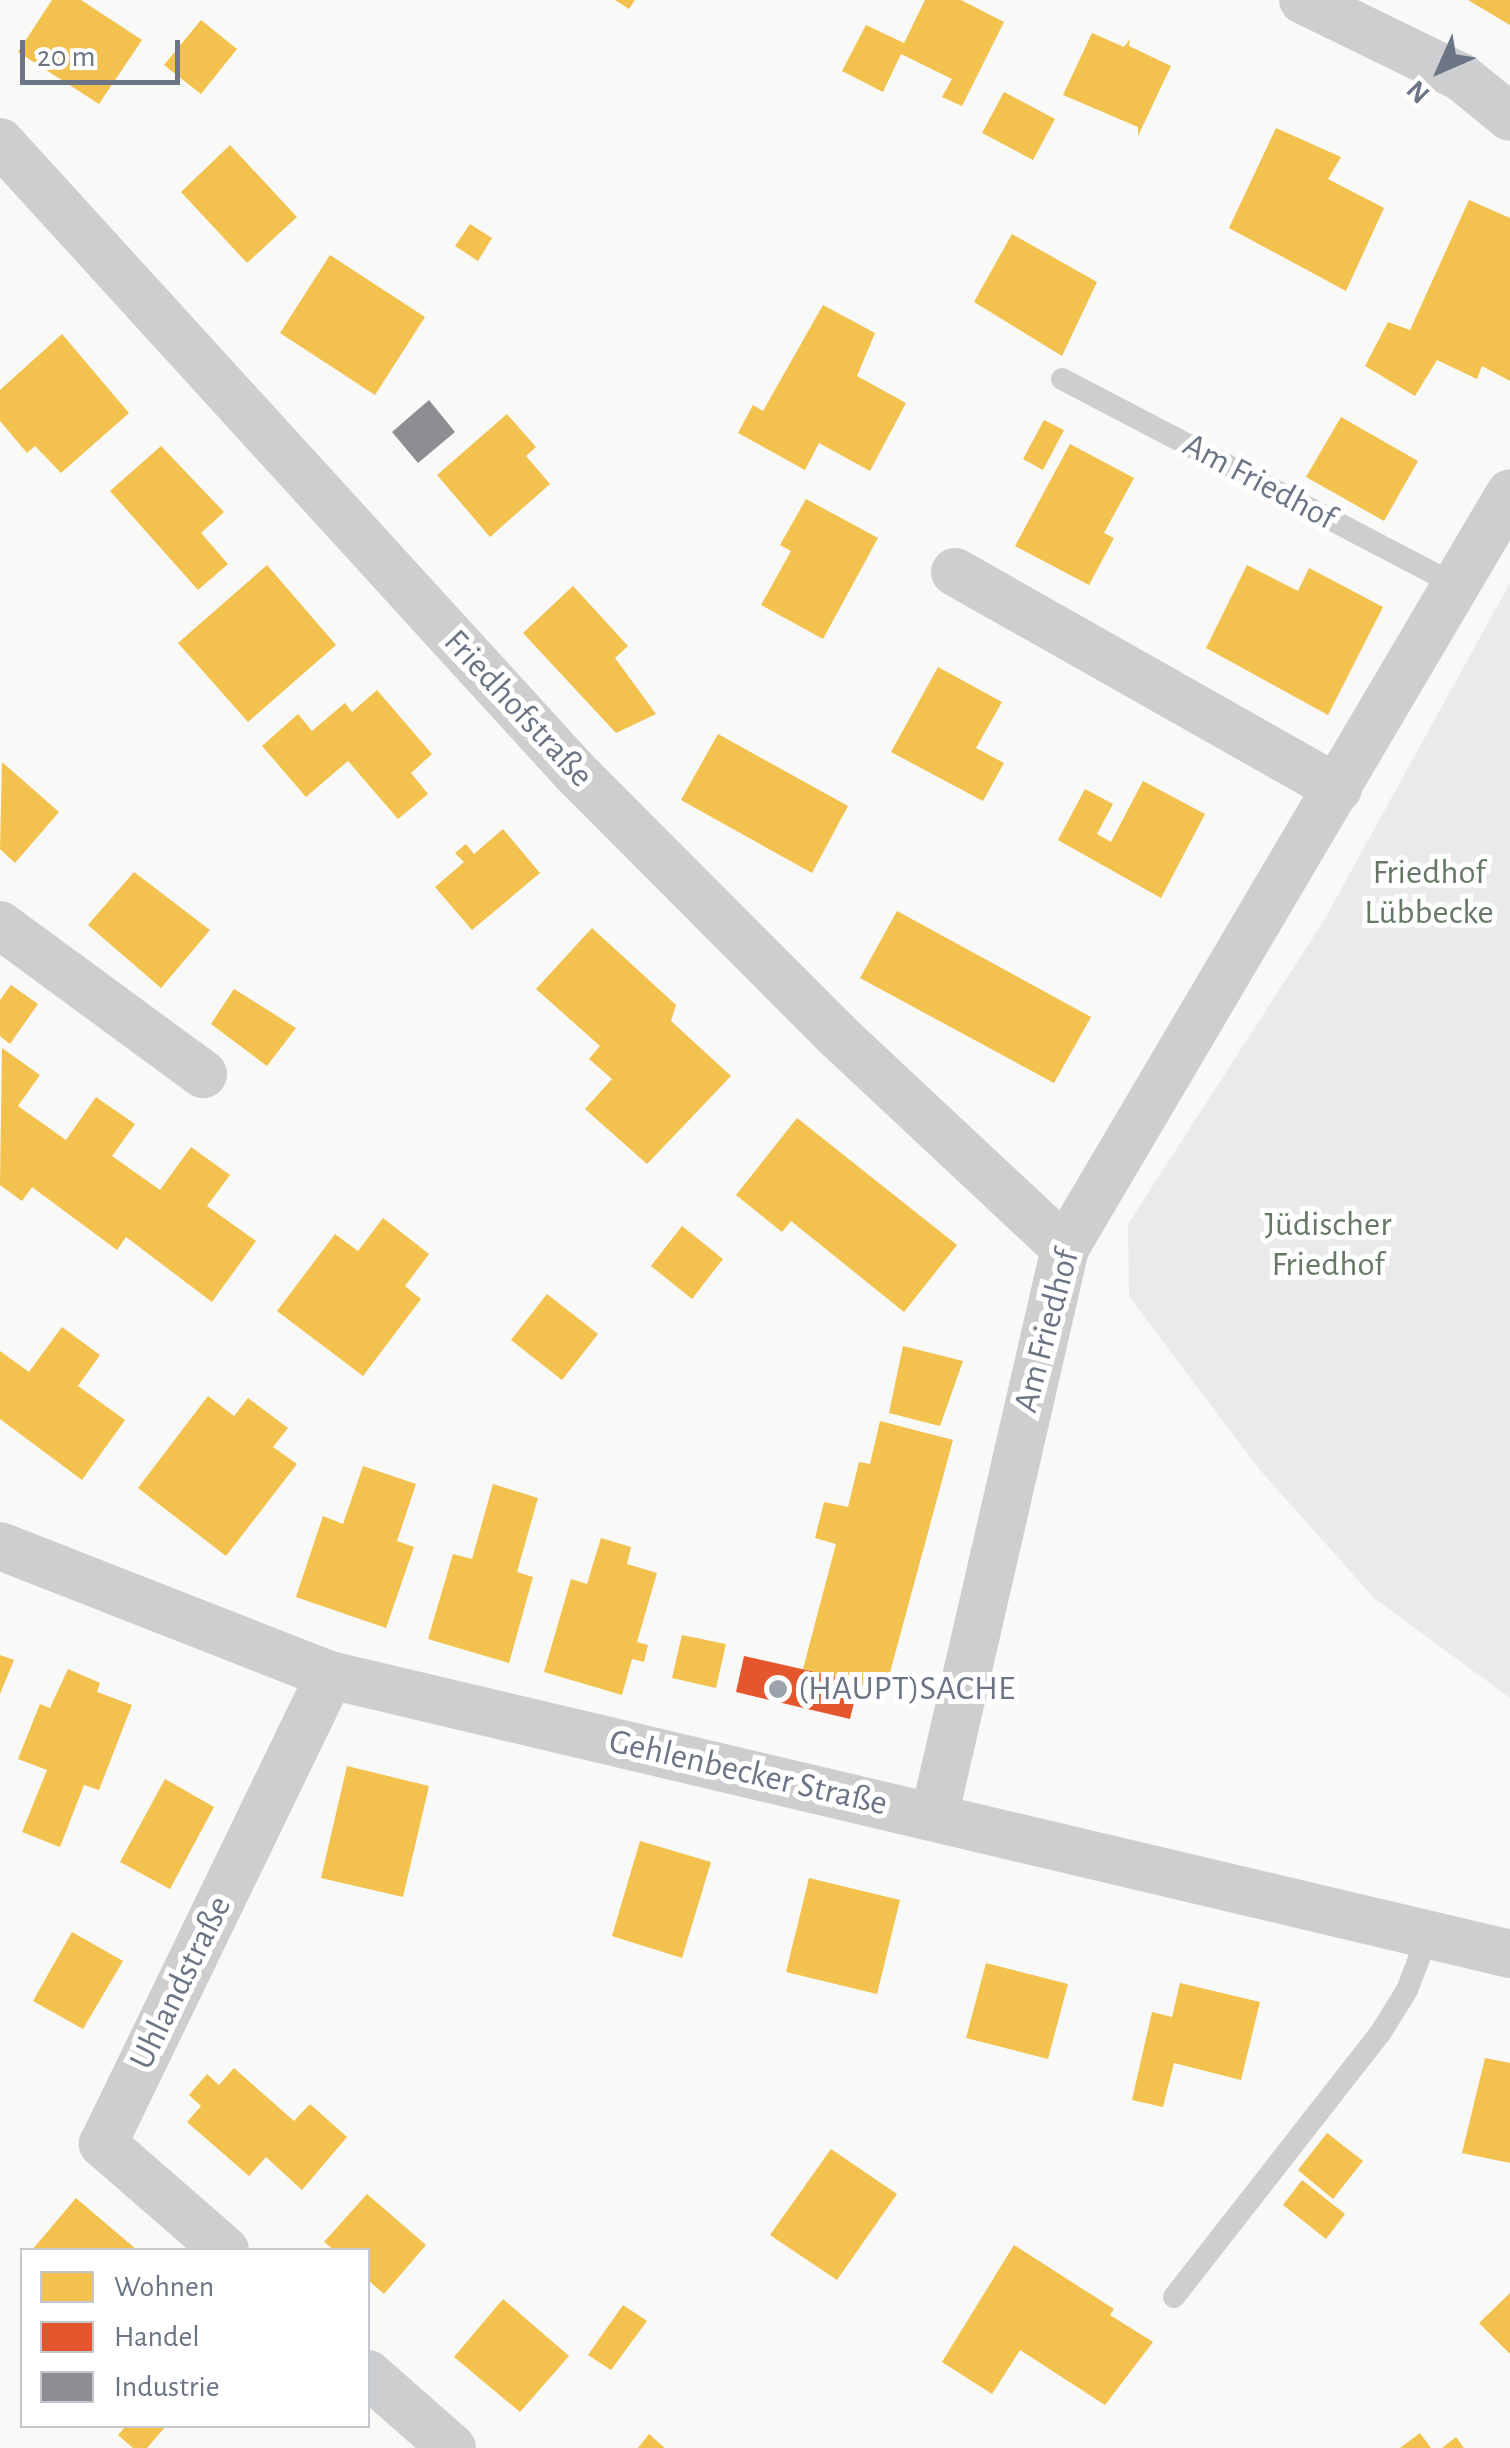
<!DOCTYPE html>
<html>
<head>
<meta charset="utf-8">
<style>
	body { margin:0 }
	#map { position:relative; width:1510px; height:2448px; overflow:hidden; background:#f9f9f8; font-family:"Alegreya Sans",sans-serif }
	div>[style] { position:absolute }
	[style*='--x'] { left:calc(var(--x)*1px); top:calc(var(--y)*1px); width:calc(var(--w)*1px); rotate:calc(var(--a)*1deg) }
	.green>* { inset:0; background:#e8ebe7 }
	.homes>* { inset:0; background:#f2c14e }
	.shops>* { inset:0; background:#e4572e }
	.industry>* { inset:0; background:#8d8d92 }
	.service>* { height:22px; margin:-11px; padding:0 11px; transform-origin:11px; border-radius:11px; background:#cdcecf }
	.minor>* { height:48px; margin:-24px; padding:0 24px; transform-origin:24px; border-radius:24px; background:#cdcecf }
	.dots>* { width:28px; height:28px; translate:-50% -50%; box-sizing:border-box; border:5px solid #fff; border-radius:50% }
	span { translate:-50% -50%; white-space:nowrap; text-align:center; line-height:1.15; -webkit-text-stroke:10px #fff; paint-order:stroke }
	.street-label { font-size:35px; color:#6c7585 }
	.park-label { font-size:35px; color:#667866 }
	.poi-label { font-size:35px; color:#6c7585 }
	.left { translate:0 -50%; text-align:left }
	.legend { position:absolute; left:20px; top:2248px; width:350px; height:180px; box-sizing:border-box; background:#fff; border:2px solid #c4c8ce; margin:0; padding:12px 18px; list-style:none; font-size:30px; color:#6c7585 }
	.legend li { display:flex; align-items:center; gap:20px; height:50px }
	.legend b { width:50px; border:2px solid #c4c8ce }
	.north { position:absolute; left:1390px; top:20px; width:100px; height:100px; -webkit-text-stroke:8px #fff; paint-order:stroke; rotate:225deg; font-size:28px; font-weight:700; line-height:40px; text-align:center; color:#6c7585 }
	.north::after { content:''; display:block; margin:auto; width:35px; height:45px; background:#6c7585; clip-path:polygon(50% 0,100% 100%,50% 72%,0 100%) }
	.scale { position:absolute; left:20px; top:40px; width:160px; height:45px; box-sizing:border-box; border:5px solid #6c7585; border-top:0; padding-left:12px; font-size:30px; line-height:35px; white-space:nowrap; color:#6c7585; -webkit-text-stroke:8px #fff; paint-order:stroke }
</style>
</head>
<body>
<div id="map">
	<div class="green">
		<div style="clip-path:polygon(1510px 583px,1510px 1698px,1374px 1598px,1259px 1469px,1129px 1296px,1128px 1224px,1323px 922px)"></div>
	</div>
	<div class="homes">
		<div style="clip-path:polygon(52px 0,81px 0,142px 40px,99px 104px,18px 52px)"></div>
		<div style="clip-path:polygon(615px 0,635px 0,629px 9px)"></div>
		<div style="clip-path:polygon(925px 0,961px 0,1004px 22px,962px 106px,942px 97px,952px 79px,901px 54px,883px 92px,842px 71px,866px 25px,904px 43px)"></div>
		<div style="clip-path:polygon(1468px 0,1510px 0,1510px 25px)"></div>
		<div style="clip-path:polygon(201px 20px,237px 49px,201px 94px,164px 65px)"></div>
		<div style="clip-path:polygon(1092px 33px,1124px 47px,1130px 39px,1129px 46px,1171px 66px,1138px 136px,1138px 127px,1063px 95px)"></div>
		<div style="clip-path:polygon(1004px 92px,1055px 119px,1033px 160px,982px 133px)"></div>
		<div style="clip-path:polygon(1276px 128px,1341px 157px,1328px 179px,1384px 208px,1346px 291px,1229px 228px)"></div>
		<div style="clip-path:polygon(230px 145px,297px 217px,247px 263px,181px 192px)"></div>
		<div style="clip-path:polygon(1469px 200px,1510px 218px,1510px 381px,1482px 366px,1477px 379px,1437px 360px,1415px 396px,1365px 366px,1388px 322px,1410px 330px)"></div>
		<div style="clip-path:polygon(470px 224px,492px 238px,478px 261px,455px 246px)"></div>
		<div style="clip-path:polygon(1012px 234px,1097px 282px,1062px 356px,974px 302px)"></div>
		<div style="clip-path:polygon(330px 255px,425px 317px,375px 395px,280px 333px)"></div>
		<div style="clip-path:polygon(823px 305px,875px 333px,857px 376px,906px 403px,870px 471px,819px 443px,805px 470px,738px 433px,753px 405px,763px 411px)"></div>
		<div style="clip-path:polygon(62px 334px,129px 413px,61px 473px,35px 446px,27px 453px,0 421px,0 390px)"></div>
		<div style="clip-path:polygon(507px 414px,536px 447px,526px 456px,550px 484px,490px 537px,437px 475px)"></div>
		<div style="clip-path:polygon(1341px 417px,1418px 461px,1384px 521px,1306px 477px)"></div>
		<div style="clip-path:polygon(1044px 420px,1064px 430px,1043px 470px,1023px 459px)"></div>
		<div style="clip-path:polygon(1070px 444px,1134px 478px,1104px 533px,1114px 538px,1089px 585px,1015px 546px)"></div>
		<div style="clip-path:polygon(161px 446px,224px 512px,201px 533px,228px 564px,198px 590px,110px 491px)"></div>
		<div style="clip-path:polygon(806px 499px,878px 538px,823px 639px,761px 605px,791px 551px,780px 545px)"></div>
		<div style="clip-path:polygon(267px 565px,336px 645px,248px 722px,178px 643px)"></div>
		<div style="clip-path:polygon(1247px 565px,1298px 591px,1309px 568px,1383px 607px,1328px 715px,1206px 648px)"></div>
		<div style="clip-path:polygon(573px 586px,628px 646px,615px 658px,656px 714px,616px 733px,523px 633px)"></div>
		<div style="clip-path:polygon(938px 667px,1002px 702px,976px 748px,1004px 763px,983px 801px,891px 752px)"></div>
		<div style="clip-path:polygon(377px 690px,432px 754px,411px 773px,428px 794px,398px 819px,348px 761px,306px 797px,262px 746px,298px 714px,312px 731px,345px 703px,352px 712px)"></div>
		<div style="clip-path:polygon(718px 734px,848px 806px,812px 873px,681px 800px)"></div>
		<div style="clip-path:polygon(2px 762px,59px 812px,15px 863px,0 849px)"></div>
		<div style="clip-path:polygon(1143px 781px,1205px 814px,1161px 898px,1058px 840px,1085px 789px,1113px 804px,1097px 834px,1111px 842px)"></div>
		<div style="clip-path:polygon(503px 829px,540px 873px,472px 930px,435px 887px,464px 862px,455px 853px,466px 844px,474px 854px)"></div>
		<div style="clip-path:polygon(134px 872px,210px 930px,161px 988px,88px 925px)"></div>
		<div style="clip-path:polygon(897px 911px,1091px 1017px,1054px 1083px,860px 978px)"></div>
		<div style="clip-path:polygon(592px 928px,676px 1005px,671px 1021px,731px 1076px,647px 1164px,585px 1109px,612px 1079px,589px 1059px,600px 1046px,536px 989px)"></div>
		<div style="clip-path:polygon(11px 985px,38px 1004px,10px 1044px,0 1036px,0 1000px)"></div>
		<div style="clip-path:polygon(234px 989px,296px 1028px,267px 1066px,211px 1024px)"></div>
		<div style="clip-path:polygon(2px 1048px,40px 1075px,18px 1106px,66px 1140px,96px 1097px,135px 1124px,112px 1156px,160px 1190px,191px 1147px,230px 1175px,207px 1206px,256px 1241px,212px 1302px,126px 1237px,117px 1250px,32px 1187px,22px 1201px,0 1185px)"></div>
		<div style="clip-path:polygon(797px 1118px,957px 1245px,904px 1312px,791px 1221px,782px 1232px,736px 1195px)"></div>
		<div style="clip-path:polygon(383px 1218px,429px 1254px,405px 1286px,421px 1299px,363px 1376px,277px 1311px,335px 1234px,358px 1251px)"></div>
		<div style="clip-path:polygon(682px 1226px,723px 1259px,692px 1299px,651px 1266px)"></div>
		<div style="clip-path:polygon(547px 1294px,598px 1334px,562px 1380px,511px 1340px)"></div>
		<div style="clip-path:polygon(62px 1327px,100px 1355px,78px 1386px,125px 1420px,82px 1480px,0 1419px,0 1351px,29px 1372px)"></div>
		<div style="clip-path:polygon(903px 1346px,963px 1361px,940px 1426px,889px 1413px)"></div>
		<div style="clip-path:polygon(208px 1396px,234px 1416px,248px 1398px,288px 1428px,273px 1447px,297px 1464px,226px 1556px,138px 1488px)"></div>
		<div style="clip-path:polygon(880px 1421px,953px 1440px,885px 1691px,803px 1669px,836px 1544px,815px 1538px,824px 1502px,848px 1507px,859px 1462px,870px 1464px)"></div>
		<div style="clip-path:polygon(363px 1466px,416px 1484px,397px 1541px,414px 1547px,386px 1628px,296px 1597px,323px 1516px,343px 1524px)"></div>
		<div style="clip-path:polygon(493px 1484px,538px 1498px,517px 1572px,533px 1577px,509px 1663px,428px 1639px,453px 1554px,472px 1559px)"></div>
		<div style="clip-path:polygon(601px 1538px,631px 1547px,627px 1564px,657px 1573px,637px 1642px,648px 1645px,644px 1662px,632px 1659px,622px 1695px,544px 1672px,571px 1579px,587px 1584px)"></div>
		<div style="clip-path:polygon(682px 1635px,726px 1644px,716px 1688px,672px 1678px)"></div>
		<div style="clip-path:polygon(0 1655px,14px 1660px,0 1694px)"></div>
		<div style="clip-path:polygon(68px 1669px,100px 1683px,97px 1692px,132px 1705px,99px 1790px,84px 1785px,60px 1847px,22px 1832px,47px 1770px,18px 1759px,40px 1704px,50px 1708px)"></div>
		<div style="clip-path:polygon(347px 1766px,429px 1786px,403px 1897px,321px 1878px)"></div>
		<div style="clip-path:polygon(165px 1779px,214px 1807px,170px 1889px,120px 1862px)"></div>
		<div style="clip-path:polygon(640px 1841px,711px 1862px,682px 1958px,612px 1936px)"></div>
		<div style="clip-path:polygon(809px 1878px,900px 1900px,877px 1994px,786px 1972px)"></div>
		<div style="clip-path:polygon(72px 1932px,123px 1961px,83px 2029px,33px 2001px)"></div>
		<div style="clip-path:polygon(986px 1963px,1068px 1984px,1048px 2059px,966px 2038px)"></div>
		<div style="clip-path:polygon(1180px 1983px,1260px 2002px,1241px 2080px,1174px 2063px,1163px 2107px,1132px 2100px,1152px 2012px,1172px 2017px)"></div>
		<div style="clip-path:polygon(1485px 2058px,1510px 2063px,1510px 2163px,1462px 2153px)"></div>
		<div style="clip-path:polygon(234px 2068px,294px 2121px,310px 2104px,347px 2137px,302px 2190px,266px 2157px,249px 2176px,187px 2122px,201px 2106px,189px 2095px,207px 2074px,219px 2085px)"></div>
		<div style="clip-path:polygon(1327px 2133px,1363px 2161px,1333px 2199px,1298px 2170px)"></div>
		<div style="clip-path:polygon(831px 2149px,897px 2194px,837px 2280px,770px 2235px)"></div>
		<div style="clip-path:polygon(1302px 2180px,1345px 2214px,1326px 2239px,1283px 2205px)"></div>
		<div style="clip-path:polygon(367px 2194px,426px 2245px,384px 2294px,368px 2280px,368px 2250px,334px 2250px,324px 2242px)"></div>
		<div style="clip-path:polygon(76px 2198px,137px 2250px,32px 2250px)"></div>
		<div style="clip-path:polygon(1014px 2245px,1114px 2309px,1110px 2315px,1153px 2342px,1105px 2405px,1020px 2350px,992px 2394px,942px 2362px)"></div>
		<div style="clip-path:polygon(1510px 2293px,1510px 2354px,1479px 2323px)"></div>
		<div style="clip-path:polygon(503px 2299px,569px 2356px,520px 2412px,454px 2357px)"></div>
		<div style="clip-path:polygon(623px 2305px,647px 2321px,611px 2370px,588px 2355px)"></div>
		<div style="clip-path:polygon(126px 2426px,166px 2426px,147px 2448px,133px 2448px,118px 2435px)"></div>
		<div style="clip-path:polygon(1420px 2433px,1431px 2448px,1400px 2448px)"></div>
		<div style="clip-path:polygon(649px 2434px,665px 2448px,638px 2448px)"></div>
		<div style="clip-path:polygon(1456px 2437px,1464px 2448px,1442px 2448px)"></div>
	</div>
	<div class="shops">
		<div style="clip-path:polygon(744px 1656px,859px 1682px,850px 1719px,736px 1692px)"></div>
	</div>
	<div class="industry">
		<div style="clip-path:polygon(429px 400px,455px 432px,418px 463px,392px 432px)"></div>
	</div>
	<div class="service">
		<div style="--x:1062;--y:379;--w:445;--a:27.6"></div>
		<div style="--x:1174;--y:2297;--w:336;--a:-52"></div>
		<div style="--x:1381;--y:2032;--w:49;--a:-58.2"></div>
		<div style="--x:1407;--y:1990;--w:59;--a:-69.1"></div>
	</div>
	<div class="minor">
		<div style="--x:1303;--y:0;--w:176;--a:26"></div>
		<div style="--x:1461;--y:77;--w:63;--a:39.2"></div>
		<div style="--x:0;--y:142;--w:852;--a:47.62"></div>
		<div style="--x:574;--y:771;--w:371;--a:45.1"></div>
		<div style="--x:836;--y:1034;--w:313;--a:43.1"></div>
		<div style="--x:955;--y:572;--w:440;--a:29.5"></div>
		<div style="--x:0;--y:925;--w:252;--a:36.3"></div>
		<div style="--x:0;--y:1546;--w:354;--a:21.4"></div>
		<div style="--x:330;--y:1675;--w:1213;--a:13.3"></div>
		<div style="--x:934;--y:1817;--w:584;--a:-77.03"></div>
		<div style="--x:1065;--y:1248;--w:876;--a:-59.48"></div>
		<div style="--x:225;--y:2250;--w:162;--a:-139"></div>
		<div style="--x:103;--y:2144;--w:521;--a:-64.17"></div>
		<div style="--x:368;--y:2374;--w:112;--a:41.4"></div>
	</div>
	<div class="dots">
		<div style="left:778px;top:1689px;background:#9da3ad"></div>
	</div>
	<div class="street-label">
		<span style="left:1259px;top:482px;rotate:28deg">Am Friedhof</span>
		<span style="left:518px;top:709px;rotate:47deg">Friedhofstraße</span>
		<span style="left:1047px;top:1331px;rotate:-75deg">Am Friedhof</span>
		<span style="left:748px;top:1773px;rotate:13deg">Gehlenbecker Straße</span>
		<span style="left:181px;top:1983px;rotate:-64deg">Uhlandstraße</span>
	</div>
	<div class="park-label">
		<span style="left:1429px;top:893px">Friedhof<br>Lübbecke</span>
		<span style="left:1328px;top:1245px">Jüdischer<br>Friedhof</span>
	</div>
	<div class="poi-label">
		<span class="left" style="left:798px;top:1689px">(HAUPT)SACHE</span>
	</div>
	<ul class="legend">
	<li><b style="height:28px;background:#f2c14e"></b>Wohnen</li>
	<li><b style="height:28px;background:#e4572e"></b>Handel</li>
	<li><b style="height:28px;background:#8d8d92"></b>Industrie</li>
	</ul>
	<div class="north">N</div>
	<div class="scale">20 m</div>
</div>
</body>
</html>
